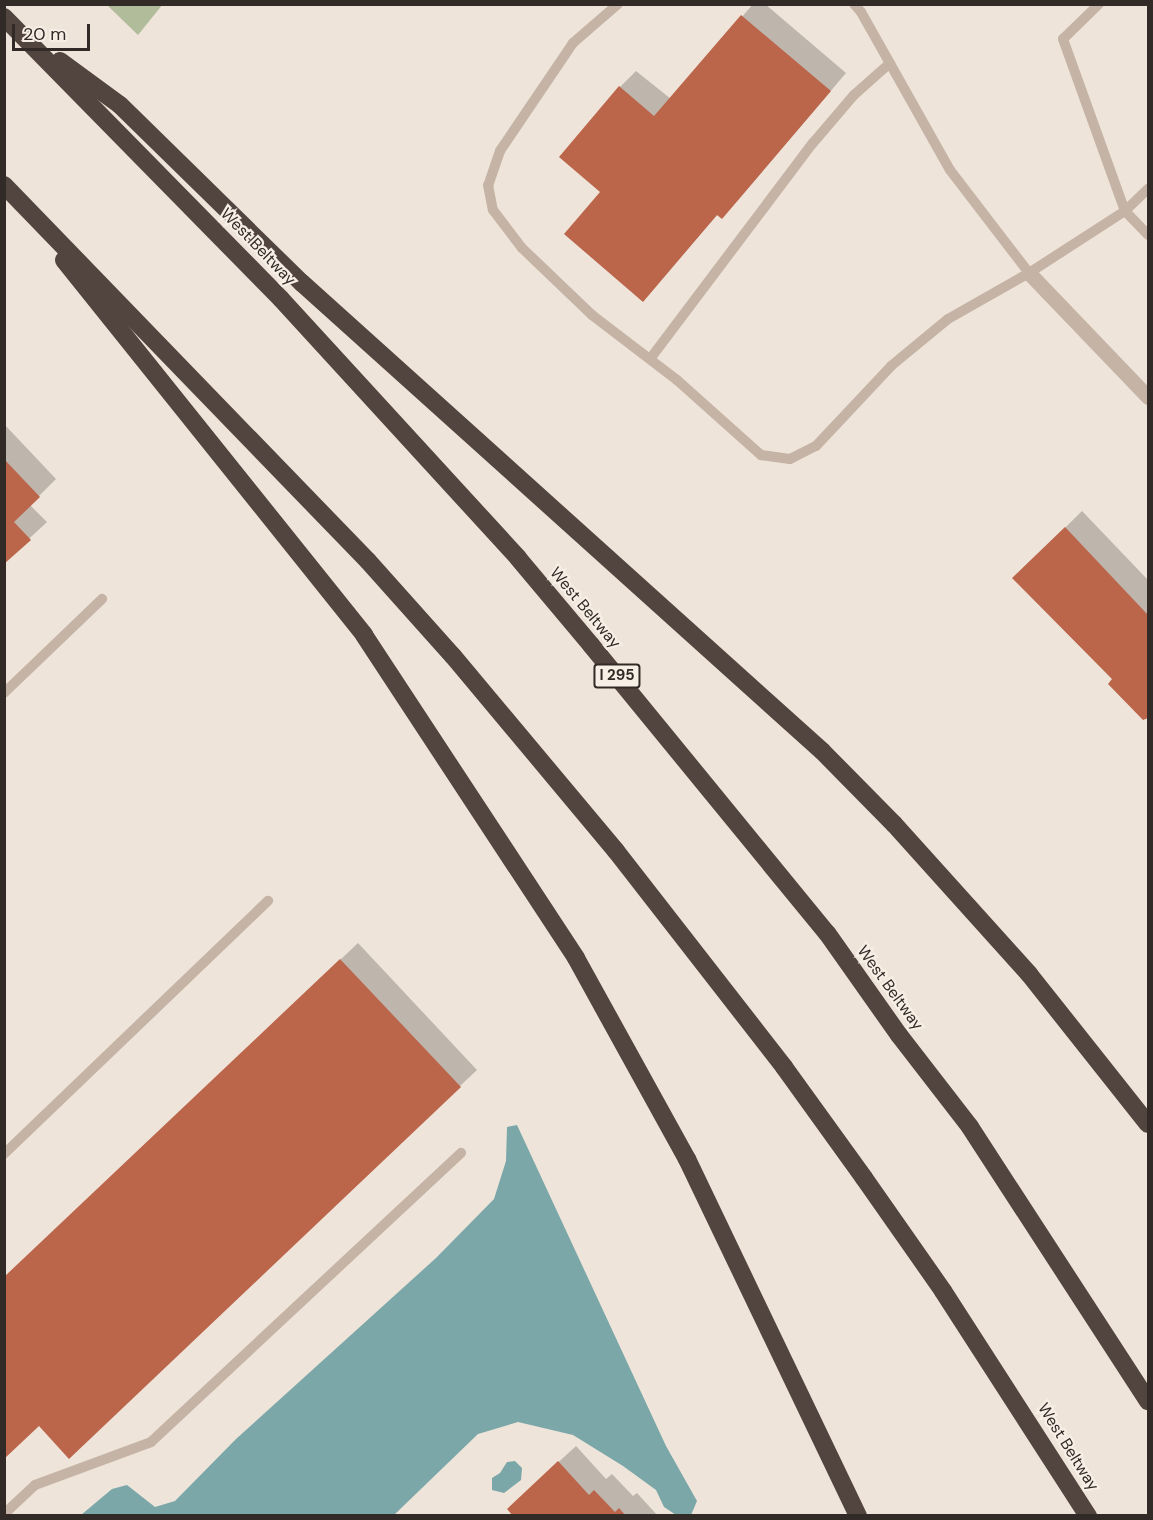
<!DOCTYPE html>
<html>
<head>
<meta charset="utf-8">
<style>
	body { margin:0 }
	#map { position:relative; width:1153px; height:1520px; overflow:hidden; background:#eee4d9; font-family:"DM Sans",sans-serif }
	div>[style] { position:absolute }
	[style*='--x'] { left:calc(var(--x)*1px); top:calc(var(--y)*1px); width:calc(var(--w)*1px); rotate:calc(var(--a)*1deg) }
	.green>* { inset:0; background:#b1bc9b }
	.water>* { inset:0; background:#7ba7a9 }
	.shadow>* { inset:0; background:#0003 }
	.building>* { inset:0; background:#bb654b }
	.lane>* { height:10px; margin:-5px; padding:0 5px; transform-origin:5px; border-radius:5px; background:#c5b4a6 }
	.street>* { height:15px; margin:-7.5px; padding:0 7.5px; transform-origin:7.5px; border-radius:7.5px; background:#c5b4a6 }
	.highway>* { height:18px; margin:-9px; padding:0 9px; transform-origin:9px; border-radius:9px; background:#52443e }
	span { translate:-50% -50%; white-space:nowrap; text-align:center; line-height:1.15; -webkit-text-stroke:4.5px #f7eee5; paint-order:stroke }
	.shield-label span { padding:2px 4px; background:#f7eee5; border:2px solid; border-radius:4px; -webkit-text-stroke-width:0 }
	.shield-label { font-size:15px; color:#322a26; font-weight:700 }
	.street-label { font-size:16px; color:#322a26 }
	.frame { position:absolute; inset:0; border:6px solid #322a26; pointer-events:none }
	.scale { position:absolute; left:12px; top:24px; width:78px; height:27px; box-sizing:border-box; border:3px solid #322a26; border-top:0; padding-left:8px; font-size:18px; line-height:21px; white-space:nowrap; color:#322a26; -webkit-text-stroke:4px #f7eee5; paint-order:stroke }
</style>
</head>
<body>
<div id="map">
	<div class="green">
		<div style="clip-path:polygon(163px 4px,138px 35px,107px 5px,107px 4px)"></div>
	</div>
	<div class="water">
		<div style="clip-path:polygon(517px 1125px,666px 1446px,697px 1501px,691px 1515px,676px 1515px,664px 1507px,656px 1490px,623px 1466px,573px 1435px,518px 1422px,478px 1434px,394px 1515px,81px 1515px,112px 1489px,127px 1485px,155px 1507px,175px 1501px,236px 1439px,436px 1258px,494px 1199px,506px 1161px,507px 1127px)"></div>
		<div style="clip-path:polygon(515px 1461px,522px 1468px,521px 1480px,504px 1493px,492px 1490px,492px 1478px,500px 1473px,507px 1462px)"></div>
	</div>
	<div class="shadow">
		<div style="clip-path:polygon(753px 4px,765px 4px,846px 73px,738px 200px,722px 217px,718px 214px,643px 300px,602px 192px,620px 87px,636px 71px,671px 99px)"></div>
		<div style="clip-path:polygon(4px 424px,56px 479px,30px 505px,47px 522px,4px 562px)"></div>
		<div style="clip-path:polygon(1082px 511px,1148px 580px,1148px 716px,1014px 578px)"></div>
		<div style="clip-path:polygon(358px 943px,477px 1070px,460px 1086px,4px 1278px)"></div>
		<div style="clip-path:polygon(576px 1446px,606px 1479px,612px 1474px,633px 1496px,637px 1493px,658px 1516px,515px 1516px,526px 1492px)"></div>
	</div>
	<div class="building">
		<div style="clip-path:polygon(741px 15px,831px 91px,722px 219px,717px 215px,643px 302px,564px 234px,600px 192px,559px 157px,619px 86px,654px 116px)"></div>
		<div style="clip-path:polygon(4px 459px,40px 497px,14px 522px,31px 540px,4px 564px)"></div>
		<div style="clip-path:polygon(1065px 527px,1148px 615px,1148px 718px,1143px 720px,1108px 684px,1112px 679px,1012px 578px)"></div>
		<div style="clip-path:polygon(340px 959px,461px 1087px,69px 1459px,39px 1426px,4px 1459px,4px 1277px)"></div>
		<div style="clip-path:polygon(558px 1461px,589px 1495px,594px 1490px,615px 1512px,619px 1508px,626px 1516px,513px 1516px,507px 1509px)"></div>
	</div>
	<div class="lane">
		<div style="--x:618;--y:4;--w:60;--a:139.1"></div>
		<div style="--x:573;--y:43;--w:130;--a:124.1"></div>
		<div style="--x:500;--y:151;--w:36;--a:109"></div>
		<div style="--x:488;--y:185;--w:25;--a:79"></div>
		<div style="--x:493;--y:210;--w:48;--a:52.7"></div>
		<div style="--x:522;--y:248;--w:97;--a:43.7"></div>
		<div style="--x:592;--y:315;--w:107;--a:37.4"></div>
		<div style="--x:677;--y:380;--w:113;--a:41.8"></div>
		<div style="--x:761;--y:455;--w:29;--a:8"></div>
		<div style="--x:790;--y:459;--w:29;--a:-27"></div>
		<div style="--x:816;--y:446;--w:110;--a:-46.8"></div>
		<div style="--x:891;--y:366;--w:74;--a:-39.5"></div>
		<div style="--x:948;--y:319;--w:93;--a:-29.6"></div>
		<div style="--x:1029;--y:273;--w:114;--a:-32.9"></div>
		<div style="--x:1125;--y:211;--w:32;--a:-44"></div>
		<div style="--x:854;--y:4;--w:11;--a:49"></div>
		<div style="--x:861;--y:12;--w:181;--a:60.6"></div>
		<div style="--x:950;--y:170;--w:130;--a:52.5"></div>
		<div style="--x:1099;--y:4;--w:50;--a:135.8"></div>
		<div style="--x:1063;--y:39;--w:183;--a:70.2"></div>
		<div style="--x:1125;--y:211;--w:33;--a:46"></div>
		<div style="--x:650;--y:359;--w:271;--a:-53"></div>
		<div style="--x:813;--y:143;--w:63;--a:-49.5"></div>
		<div style="--x:854;--y:95;--w:48;--a:-41.6"></div>
		<div style="--x:4;--y:693;--w:136;--a:-43.8"></div>
		<div style="--x:4;--y:1154;--w:366;--a:-43.8"></div>
		<div style="--x:4;--y:1514;--w:42;--a:-43.1"></div>
		<div style="--x:35;--y:1485;--w:124;--a:-20.3"></div>
		<div style="--x:151;--y:1442;--w:424;--a:-43"></div>
	</div>
	<div class="street">
		<div style="--x:1029;--y:273;--w:172;--a:46.2"></div>
	</div>
	<div class="highway">
		<div style="--x:4;--y:17;--w:395;--a:45.5"></div>
		<div style="--x:281;--y:299;--w:351;--a:47.5"></div>
		<div style="--x:518;--y:558;--w:114;--a:50"></div>
		<div style="--x:591;--y:645;--w:372;--a:50.7"></div>
		<div style="--x:827;--y:933;--w:125;--a:54.8"></div>
		<div style="--x:899;--y:1035;--w:116;--a:52.3"></div>
		<div style="--x:970;--y:1127;--w:327;--a:57"></div>
		<div style="--x:60;--y:61;--w:74;--a:36.3"></div>
		<div style="--x:120;--y:105;--w:255;--a:44.4"></div>
		<div style="--x:302;--y:283;--w:700;--a:41.99"></div>
		<div style="--x:822;--y:751;--w:103;--a:45.4"></div>
		<div style="--x:894;--y:824;--w:202;--a:48"></div>
		<div style="--x:1029;--y:974;--w:191;--a:51.6"></div>
		<div style="--x:4;--y:185;--w:523;--a:45.93"></div>
		<div style="--x:368;--y:561;--w:127;--a:48.2"></div>
		<div style="--x:453;--y:656;--w:254;--a:50.1"></div>
		<div style="--x:616;--y:851;--w:274;--a:52.1"></div>
		<div style="--x:784;--y:1067;--w:137;--a:54.2"></div>
		<div style="--x:864;--y:1178;--w:138;--a:55"></div>
		<div style="--x:943;--y:1291;--w:268;--a:57.2"></div>
		<div style="--x:64;--y:260;--w:480;--a:51.3"></div>
		<div style="--x:364;--y:635;--w:386;--a:56.7"></div>
		<div style="--x:576;--y:958;--w:230;--a:61.1"></div>
		<div style="--x:687;--y:1159;--w:396;--a:64.4"></div>
	</div>
	<div class="shield-label">
		<span style="left:617px;top:676px">I 295</span>
	</div>
	<div class="street-label">
		<span style="left:258px;top:247px;rotate:46deg">West Beltway</span>
		<span style="left:585px;top:608px;rotate:50deg">West Beltway</span>
		<span style="left:890px;top:988px;rotate:54deg">West Beltway</span>
		<span style="left:1068px;top:1447px;rotate:58deg">West Beltway</span>
	</div>
	<div class="frame"></div>
	<div class="scale">20 m</div>
</div>
</body>
</html>
